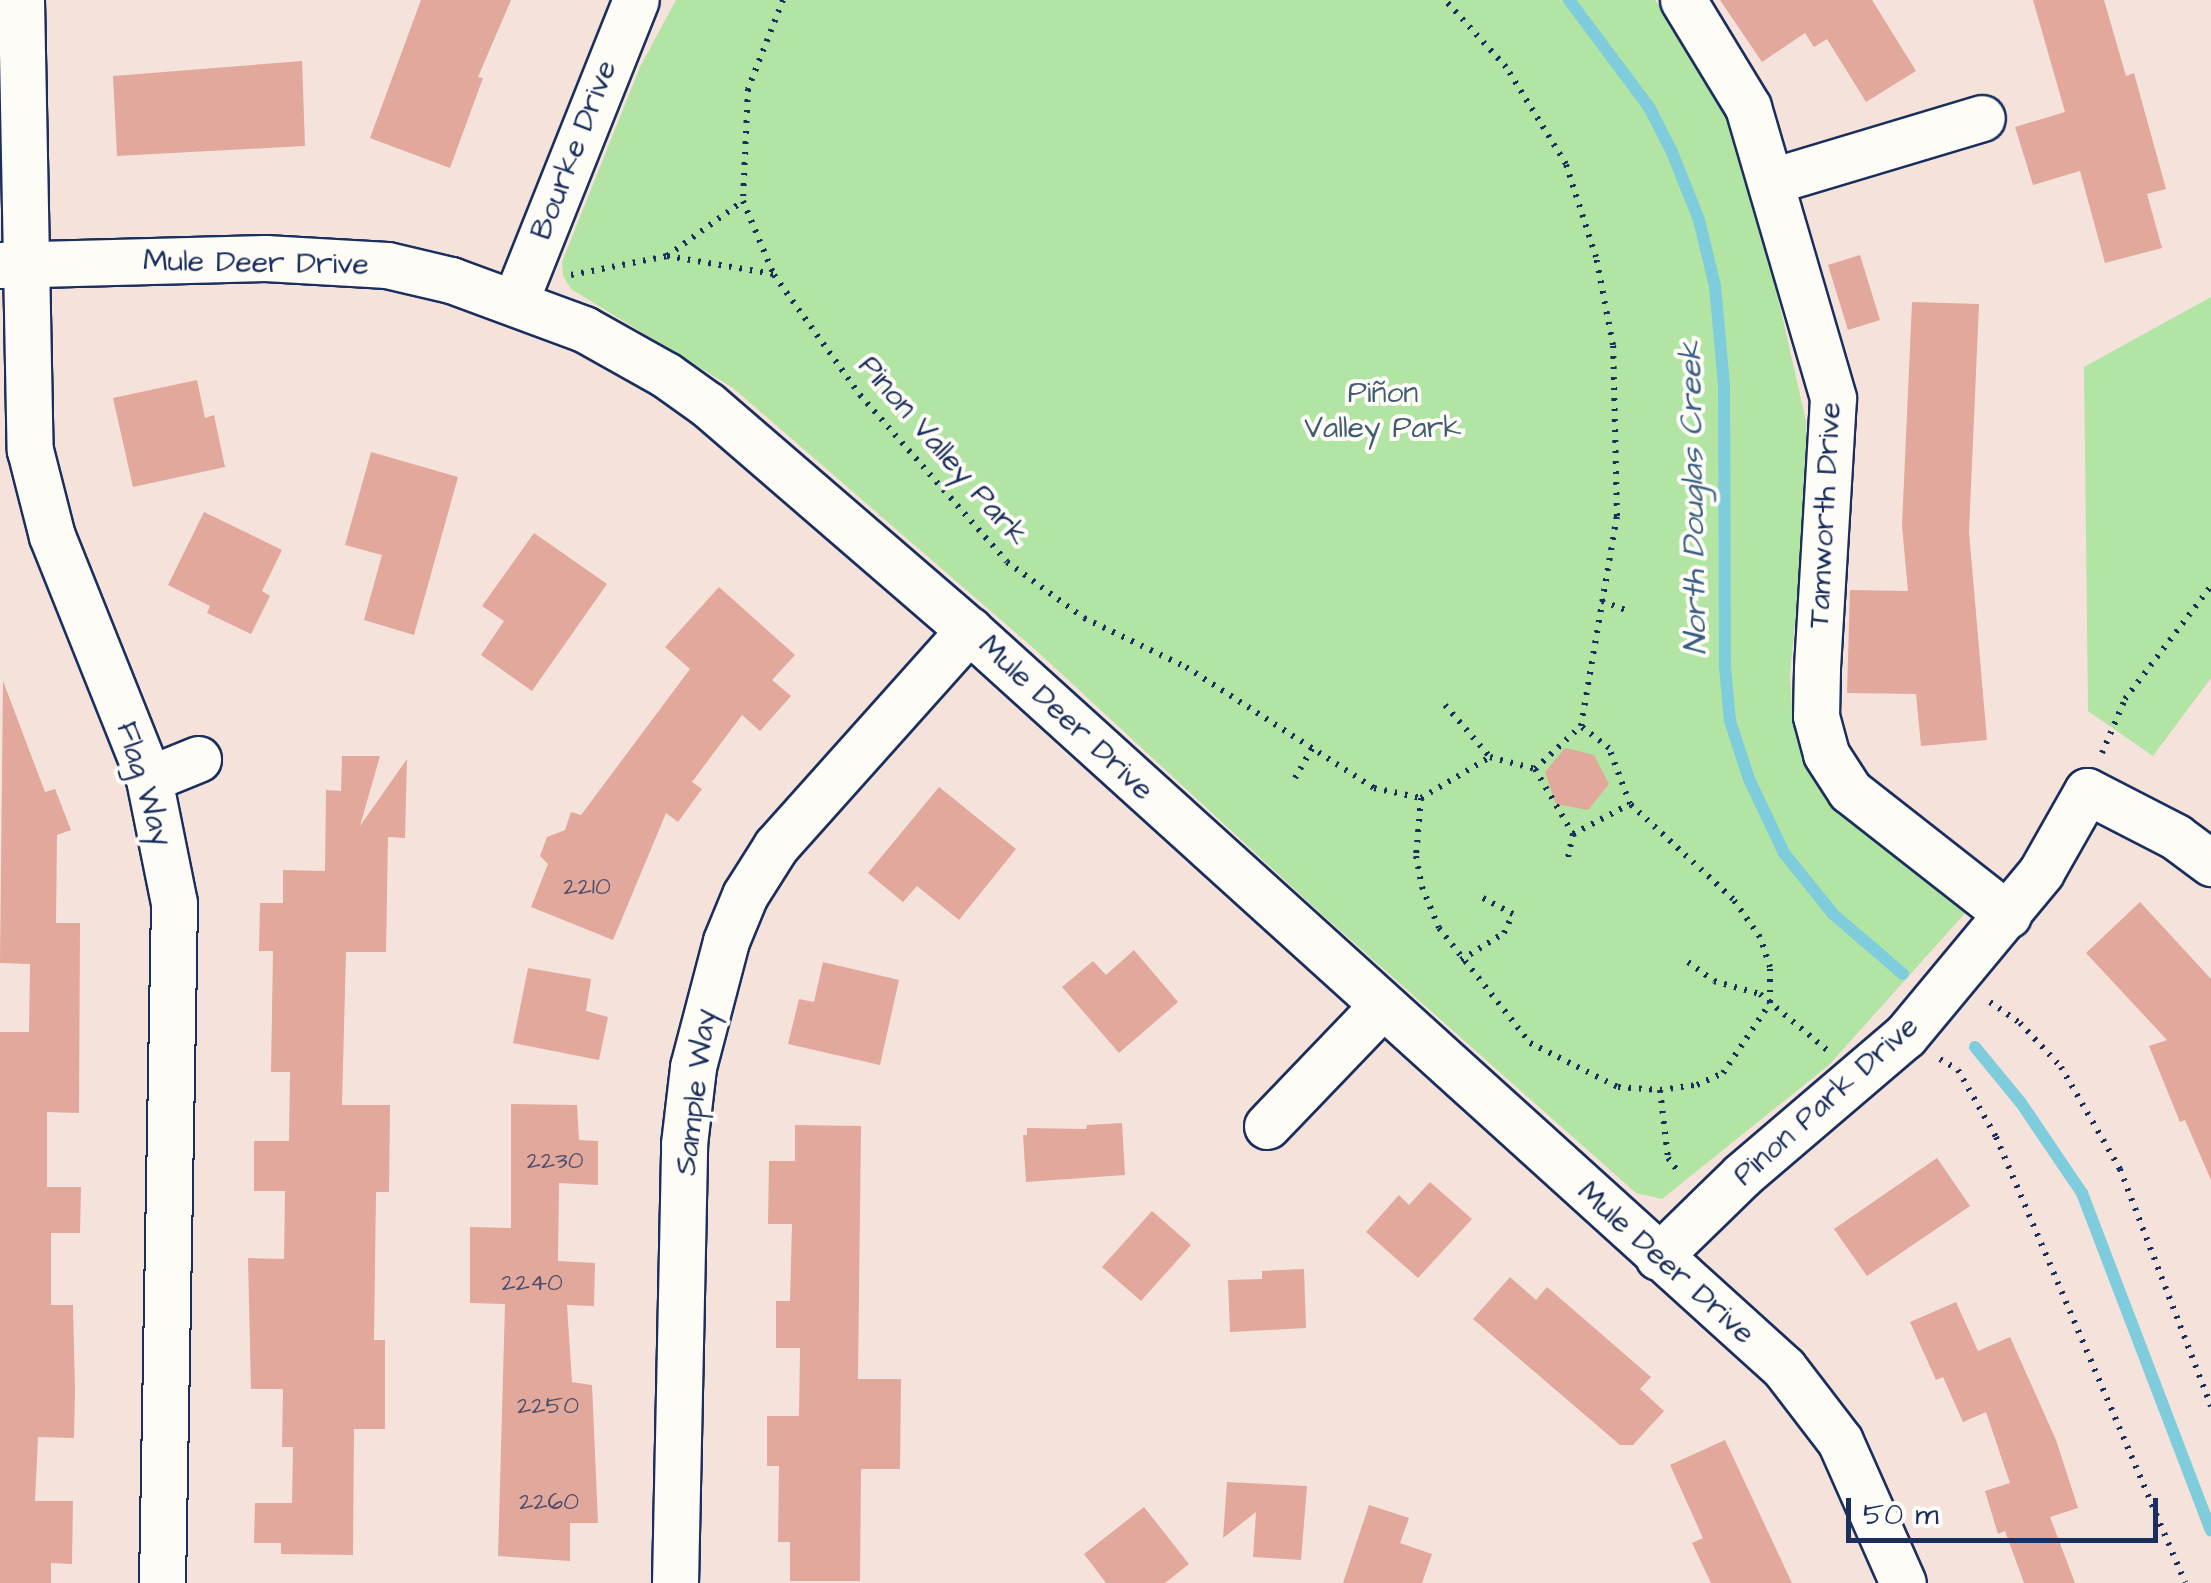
<!DOCTYPE html>
<html>
<head>
<meta charset="utf-8">
<style>
	body { margin:0 }
	#map { position:relative; width:2211px; height:1583px; overflow:hidden; background:#f5e3db; font-family:"Architects Daughter",sans-serif }
	div>[style] { position:absolute }
	[style*='--x'] { left:calc(var(--x)*1px); top:calc(var(--y)*1px); width:calc(var(--w)*1px); rotate:calc(var(--a)*1deg) }
	.green>* { inset:0; background:#b2e4a4 }
	.stream>* { height:12px; margin:-6px; padding:0 6px; transform-origin:6px; border-radius:6px; background:#7eccdc }
	.building>* { inset:0; background:#e1a89b }
	.path>* { height:6px; margin-top:-3px; transform-origin:0; background:repeating-linear-gradient(90deg,#1b2f5e 0 2.5px,transparent 0 10.5px) }
	.roads { filter:drop-shadow(2px 0 #1b2f5e) drop-shadow(-2px 0 #1b2f5e) drop-shadow(0 2px #1b2f5e) drop-shadow(0 -2px #1b2f5e) }
	.minor>* { height:45px; margin:-22.5px; padding:0 22.5px; transform-origin:22.5px; border-radius:22.5px; background:#fdfcf7 }
	span { translate:-50% -50%; white-space:nowrap; text-align:center; line-height:1.15; -webkit-text-stroke:8px #fdfcf7; paint-order:stroke }
	.number-label { font-size:25px; color:#4c4d6d }
	.number-label span { -webkit-text-stroke-width:0 }
	.street-label { font-size:30px; color:#1b2f5e }
	.park-label { font-size:30px; color:#415c70 }
	.water-label { font-size:32px; color:#395e84; font-style:italic }
	.scale { position:absolute; left:1846px; top:1498px; width:312px; height:45px; box-sizing:border-box; border:5px solid #1b2f5e; border-top:0; padding-left:12px; font-size:30px; line-height:35px; white-space:nowrap; color:#1b2f5e; -webkit-text-stroke:8px #fdfcf7; paint-order:stroke }
</style>
</head>
<body>
<div id="map">
	<div class="green">
		<div style="clip-path:polygon(676px 0,1655px 0,1696px 51px,1732px 125px,1764px 236px,1806px 421px,1808px 482px,1790px 676px,1793px 724px,1804px 758px,1967px 911px,1829px 1065px,1662px 1199px,1636px 1193px,1317px 910px,1039px 653px,733px 388px,571px 289px,563px 276px,562px 262px,640px 67px)"></div>
		<div style="clip-path:polygon(2211px 297px,2211px 678px,2153px 756px,2088px 711px,2084px 367px)"></div>
	</div>
	<div class="stream">
		<div style="--x:1569;--y:0;--w:134;--a:53.2"></div>
		<div style="--x:1649;--y:107;--w:51;--a:62.9"></div>
		<div style="--x:1672;--y:152;--w:73;--a:68.3"></div>
		<div style="--x:1699;--y:220;--w:68;--a:76.4"></div>
		<div style="--x:1715;--y:286;--w:98;--a:84.8"></div>
		<div style="--x:1724;--y:384;--w:283;--a:89.8"></div>
		<div style="--x:1725;--y:667;--w:54;--a:84.7"></div>
		<div style="--x:1730;--y:721;--w:61;--a:71.9"></div>
		<div style="--x:1749;--y:779;--w:82;--a:64.7"></div>
		<div style="--x:1784;--y:853;--w:78;--a:51.2"></div>
		<div style="--x:1833;--y:914;--w:92;--a:40.6"></div>
		<div style="--x:1975;--y:1047;--w:72;--a:50.6"></div>
		<div style="--x:2021;--y:1103;--w:109;--a:55.9"></div>
		<div style="--x:2082;--y:1193;--w:361;--a:69.1"></div>
	</div>
	<div class="building">
		<div style="clip-path:polygon(421px 0,511px 0,478px 77px,483px 78px,450px 168px,370px 138px)"></div>
		<div style="clip-path:polygon(1720px 0,1872px 0,1916px 71px,1866px 102px,1827px 39px,1814px 47px,1805px 33px,1762px 62px)"></div>
		<div style="clip-path:polygon(2033px 0,2104px 0,2126px 76px,2134px 73px,2166px 189px,2147px 194px,2162px 248px,2105px 263px,2080px 171px,2033px 185px,2015px 127px,2065px 112px)"></div>
		<div style="clip-path:polygon(302px 61px,305px 146px,117px 156px,113px 76px)"></div>
		<div style="clip-path:polygon(1860px 255px,1880px 320px,1848px 330px,1828px 265px)"></div>
		<div style="clip-path:polygon(1912px 302px,1979px 304px,1969px 532px,1987px 740px,1921px 746px,1916px 694px,1847px 693px,1850px 590px,1908px 591px,1902px 526px)"></div>
		<div style="clip-path:polygon(197px 380px,205px 418px,214px 415px,225px 467px,133px 487px,113px 398px)"></div>
		<div style="clip-path:polygon(371px 452px,458px 477px,414px 635px,364px 620px,382px 555px,345px 545px)"></div>
		<div style="clip-path:polygon(204px 512px,282px 550px,262px 591px,270px 596px,251px 634px,207px 613px,210px 606px,168px 585px)"></div>
		<div style="clip-path:polygon(534px 533px,607px 584px,532px 691px,481px 655px,504px 621px,482px 606px)"></div>
		<div style="clip-path:polygon(719px 587px,795px 655px,772px 680px,791px 696px,760px 731px,742px 715px,692px 782px,702px 789px,678px 822px,666px 813px,613px 940px,531px 907px,548px 864px,540px 856px,547px 837px,565px 830px,571px 812px,581px 815px,690px 669px,665px 647px)"></div>
		<div style="clip-path:polygon(3px 681px,45px 792px,55px 789px,71px 830px,57px 835px,56px 923px,80px 923px,79px 1113px,47px 1112px,47px 1187px,81px 1187px,80px 1233px,51px 1233px,51px 1305px,73px 1305px,75px 1390px,74px 1438px,38px 1437px,35px 1501px,73px 1501px,72px 1564px,51px 1563px,51px 1583px,0 1583px,0 1032px,29px 1032px,30px 964px,0 963px)"></div>
		<div style="clip-path:polygon(1565px 748px,1594px 755px,1609px 784px,1588px 810px,1556px 804px,1545px 772px)"></div>
		<div style="clip-path:polygon(342px 756px,380px 756px,360px 826px,407px 759px,405px 838px,388px 837px,386px 952px,346px 952px,342px 1105px,390px 1105px,389px 1192px,376px 1192px,374px 1340px,385px 1340px,385px 1429px,354px 1429px,353px 1555px,281px 1554px,281px 1543px,254px 1543px,255px 1503px,292px 1503px,293px 1447px,282px 1447px,283px 1389px,251px 1389px,248px 1258px,284px 1259px,285px 1191px,254px 1191px,254px 1141px,289px 1141px,290px 1072px,271px 1072px,273px 951px,259px 951px,260px 903px,283px 903px,283px 870px,325px 871px,326px 790px,341px 791px)"></div>
		<div style="clip-path:polygon(939px 787px,1016px 849px,959px 920px,917px 886px,903px 902px,868px 873px)"></div>
		<div style="clip-path:polygon(2140px 902px,2211px 979px,2211px 1180px,2185px 1120px,2180px 1122px,2149px 1046px,2167px 1040px,2086px 953px)"></div>
		<div style="clip-path:polygon(1134px 950px,1178px 1002px,1119px 1053px,1062px 987px,1093px 961px,1106px 975px)"></div>
		<div style="clip-path:polygon(823px 962px,899px 980px,880px 1065px,788px 1044px,799px 999px,814px 1002px)"></div>
		<div style="clip-path:polygon(528px 968px,591px 979px,586px 1011px,608px 1017px,599px 1060px,513px 1043px)"></div>
		<div style="clip-path:polygon(511px 1104px,577px 1105px,579px 1140px,598px 1141px,598px 1185px,559px 1183px,558px 1261px,595px 1263px,594px 1306px,567px 1305px,572px 1382px,592px 1385px,598px 1523px,570px 1523px,570px 1561px,498px 1556px,505px 1304px,470px 1303px,470px 1227px,511px 1228px)"></div>
		<div style="clip-path:polygon(1122px 1123px,1125px 1175px,1026px 1182px,1023px 1135px,1027px 1135px,1027px 1128px,1086px 1129px,1087px 1125px)"></div>
		<div style="clip-path:polygon(795px 1125px,861px 1126px,858px 1379px,901px 1379px,900px 1469px,861px 1469px,860px 1581px,790px 1581px,790px 1542px,778px 1542px,779px 1466px,767px 1466px,767px 1416px,799px 1416px,800px 1348px,776px 1348px,776px 1301px,790px 1301px,792px 1224px,768px 1224px,769px 1161px,795px 1161px)"></div>
		<div style="clip-path:polygon(1937px 1158px,1970px 1206px,1867px 1276px,1834px 1229px)"></div>
		<div style="clip-path:polygon(1430px 1182px,1472px 1219px,1418px 1278px,1366px 1232px,1399px 1195px,1409px 1205px)"></div>
		<div style="clip-path:polygon(1152px 1211px,1191px 1245px,1141px 1301px,1102px 1267px)"></div>
		<div style="clip-path:polygon(1304px 1269px,1306px 1328px,1230px 1332px,1228px 1280px,1262px 1279px,1262px 1271px)"></div>
		<div style="clip-path:polygon(1510px 1277px,1536px 1300px,1547px 1287px,1651px 1377px,1640px 1389px,1664px 1411px,1633px 1445px,1620px 1445px,1473px 1319px)"></div>
		<div style="clip-path:polygon(1956px 1302px,1978px 1351px,2010px 1337px,2056px 1440px,2078px 1508px,2050px 1517px,2075px 1583px,2024px 1583px,2005px 1531px,1998px 1534px,1985px 1491px,2010px 1483px,1986px 1412px,1963px 1422px,1943px 1377px,1936px 1380px,1910px 1322px)"></div>
		<div style="clip-path:polygon(1725px 1440px,1792px 1583px,1711px 1583px,1692px 1543px,1703px 1538px,1670px 1465px)"></div>
		<div style="clip-path:polygon(1227px 1482px,1307px 1486px,1301px 1560px,1253px 1557px,1256px 1512px,1223px 1538px)"></div>
		<div style="clip-path:polygon(1369px 1505px,1409px 1518px,1400px 1543px,1432px 1554px,1422px 1583px,1343px 1583px)"></div>
		<div style="clip-path:polygon(1144px 1507px,1189px 1564px,1165px 1583px,1106px 1583px,1084px 1554px)"></div>
	</div>
	<div class="path">
		<div style="--x:783;--y:0;--w:96;--a:111.5"></div>
		<div style="--x:748;--y:89;--w:112;--a:92.6"></div>
		<div style="--x:743;--y:201;--w:80;--a:67.3"></div>
		<div style="--x:774;--y:275;--w:148;--a:54.4"></div>
		<div style="--x:860;--y:395;--w:222;--a:48.6"></div>
		<div style="--x:1007;--y:562;--w:95;--a:36"></div>
		<div style="--x:1084;--y:618;--w:113;--a:25.7"></div>
		<div style="--x:1186;--y:667;--w:224;--a:32.8"></div>
		<div style="--x:1374;--y:788;--w:48;--a:12"></div>
		<div style="--x:1421;--y:798;--w:80;--a:-30.7"></div>
		<div style="--x:1490;--y:757;--w:47;--a:14.9"></div>
		<div style="--x:1535;--y:769;--w:63;--a:-43.1"></div>
		<div style="--x:1581;--y:726;--w:213;--a:-80.3"></div>
		<div style="--x:1617;--y:516;--w:171;--a:-91.3"></div>
		<div style="--x:1613;--y:345;--w:90;--a:-100.9"></div>
		<div style="--x:1596;--y:257;--w:98;--a:-107.9"></div>
		<div style="--x:1566;--y:164;--w:114;--a:-121.7"></div>
		<div style="--x:1506;--y:67;--w:91;--a:-132.3"></div>
		<div style="--x:667;--y:256;--w:108;--a:9.6"></div>
		<div style="--x:571;--y:275;--w:98;--a:-11.2"></div>
		<div style="--x:667;--y:256;--w:94;--a:-35.9"></div>
		<div style="--x:1602;--y:601;--w:28;--a:21"></div>
		<div style="--x:1445;--y:705;--w:69;--a:49.1"></div>
		<div style="--x:2102;--y:753;--w:59;--a:-66.9"></div>
		<div style="--x:2125;--y:699;--w:142;--a:-52.7"></div>
		<div style="--x:1535;--y:769;--w:75;--a:59.7"></div>
		<div style="--x:1573;--y:834;--w:24;--a:102"></div>
		<div style="--x:1295;--y:778;--w:36;--a:-60"></div>
		<div style="--x:1421;--y:798;--w:58;--a:94.9"></div>
		<div style="--x:1416;--y:856;--w:32;--a:79"></div>
		<div style="--x:1422;--y:887;--w:44;--a:67.5"></div>
		<div style="--x:1439;--y:928;--w:147;--a:51.6"></div>
		<div style="--x:1530;--y:1043;--w:98;--a:26.6"></div>
		<div style="--x:1618;--y:1087;--w:42;--a:4.1"></div>
		<div style="--x:1660;--y:1090;--w:37;--a:-8"></div>
		<div style="--x:1697;--y:1085;--w:29;--a:-25"></div>
		<div style="--x:1723;--y:1073;--w:84;--a:-56.1"></div>
		<div style="--x:1770;--y:1003;--w:36;--a:-90"></div>
		<div style="--x:1770;--y:967;--w:32;--a:-108"></div>
		<div style="--x:1760;--y:937;--w:47;--a:-125.4"></div>
		<div style="--x:1733;--y:899;--w:140;--a:-137.3"></div>
		<div style="--x:1630;--y:804;--w:60;--a:-110.6"></div>
		<div style="--x:1609;--y:748;--w:36;--a:-142"></div>
		<div style="--x:1573;--y:834;--w:64;--a:-27.8"></div>
		<div style="--x:1461;--y:960;--w:51;--a:-32.1"></div>
		<div style="--x:1504;--y:933;--w:21;--a:-65"></div>
		<div style="--x:1513;--y:914;--w:36;--a:-152"></div>
		<div style="--x:1688;--y:962;--w:32;--a:36"></div>
		<div style="--x:1714;--y:981;--w:48;--a:15.8"></div>
		<div style="--x:1760;--y:994;--w:87;--a:39.9"></div>
		<div style="--x:1990;--y:1002;--w:37;--a:35"></div>
		<div style="--x:2020;--y:1023;--w:60;--a:47"></div>
		<div style="--x:2061;--y:1067;--w:118;--a:60"></div>
		<div style="--x:2120;--y:1169;--w:254;--a:69"></div>
		<div style="--x:1940;--y:1059;--w:21;--a:31"></div>
		<div style="--x:1958;--y:1070;--w:77;--a:60.4"></div>
		<div style="--x:1996;--y:1137;--w:484;--a:67"></div>
		<div style="--x:1660;--y:1090;--w:68;--a:83.3"></div>
		<div style="--x:1668;--y:1158;--w:20;--a:53"></div>
	</div>
	<div class="roads">
		<div class="minor">
			<div style="--x:21;--y:0;--w:450;--a:88.9"></div>
			<div style="--x:30;--y:450;--w:89;--a:75.7"></div>
			<div style="--x:52;--y:536;--w:262;--a:68.2"></div>
			<div style="--x:149;--y:779;--w:126;--a:78.6"></div>
			<div style="--x:174;--y:903;--w:680;--a:91.01"></div>
			<div style="--x:1683;--y:0;--w:125;--a:58.7"></div>
			<div style="--x:1748;--y:107;--w:303;--a:73.7"></div>
			<div style="--x:1833;--y:398;--w:271;--a:93.4"></div>
			<div style="--x:1817;--y:669;--w:47;--a:91.2"></div>
			<div style="--x:1816;--y:716;--w:39;--a:75"></div>
			<div style="--x:1826;--y:754;--w:44;--a:57"></div>
			<div style="--x:1850;--y:791;--w:201;--a:38.1"></div>
			<div style="--x:1772;--y:181;--w:219;--a:-16.7"></div>
			<div style="--x:0;--y:265;--w:265;--a:-1.5"></div>
			<div style="--x:265;--y:258;--w:122;--a:3.3"></div>
			<div style="--x:387;--y:265;--w:66;--a:13.2"></div>
			<div style="--x:451;--y:280;--w:142;--a:20.2"></div>
			<div style="--x:584;--y:329;--w:94;--a:29.3"></div>
			<div style="--x:666;--y:375;--w:52;--a:35.5"></div>
			<div style="--x:708;--y:405;--w:345;--a:40.8"></div>
			<div style="--x:969;--y:630;--w:1099;--a:42.16"></div>
			<div style="--x:1784;--y:1368;--w:92;--a:52.5"></div>
			<div style="--x:1840;--y:1441;--w:155;--a:66.1"></div>
			<div style="--x:515;--y:302;--w:325;--a:-68.2"></div>
			<div style="--x:149;--y:779;--w:53;--a:-22.2"></div>
			<div style="--x:1267;--y:1126;--w:165;--a:-46.2"></div>
			<div style="--x:1658;--y:1257;--w:117;--a:-44.3"></div>
			<div style="--x:1742;--y:1175;--w:214;--a:-40.5"></div>
			<div style="--x:1905;--y:1036;--w:213;--a:-50.3"></div>
			<div style="--x:2041;--y:872;--w:93;--a:-60.4"></div>
			<div style="--x:2087;--y:791;--w:100;--a:27.3"></div>
			<div style="--x:2176;--y:837;--w:44;--a:36.6"></div>
			<div style="--x:675;--y:1583;--w:439;--a:-88.8"></div>
			<div style="--x:684;--y:1144;--w:78;--a:-83.3"></div>
			<div style="--x:693;--y:1067;--w:130;--a:-75.3"></div>
			<div style="--x:726;--y:941;--w:50;--a:-67.6"></div>
			<div style="--x:745;--y:895;--w:58;--a:-57.7"></div>
			<div style="--x:776;--y:846;--w:290;--a:-48.2"></div>
		</div>
	</div>
	<div class="number-label">
		<span style="left:587px;top:887px">2210</span>
		<span style="left:555px;top:1161px">2230</span>
		<span style="left:532px;top:1283px">2240</span>
		<span style="left:548px;top:1406px">2250</span>
		<span style="left:549px;top:1502px">2260</span>
	</div>
	<div class="street-label">
		<span style="left:574px;top:150px;rotate:-69deg">Bourke Drive</span>
		<span style="left:256px;top:263px;rotate:1deg">Mule Deer Drive</span>
		<span style="left:943px;top:451px;rotate:49deg">Pinon Valley Park</span>
		<span style="left:1825px;top:515px;rotate:-87deg">Tamworth Drive</span>
		<span style="left:1066px;top:718px;rotate:43deg">Mule Deer Drive</span>
		<span style="left:144px;top:784px;rotate:73deg">Flag Way</span>
		<span style="left:696px;top:1092px;rotate:-83deg">Sample Way</span>
		<span style="left:1826px;top:1101px;rotate:-42deg">Pinon Park Drive</span>
		<span style="left:1666px;top:1263px;rotate:42deg">Mule Deer Drive</span>
	</div>
	<div class="park-label">
		<span style="left:1383px;top:410px">Piñon<br>Valley Park</span>
	</div>
	<div class="water-label">
		<span style="left:1694px;top:498px;rotate:-91deg">North Douglas Creek</span>
	</div>
	<div class="scale">50 m</div>
</div>
</body>
</html>
